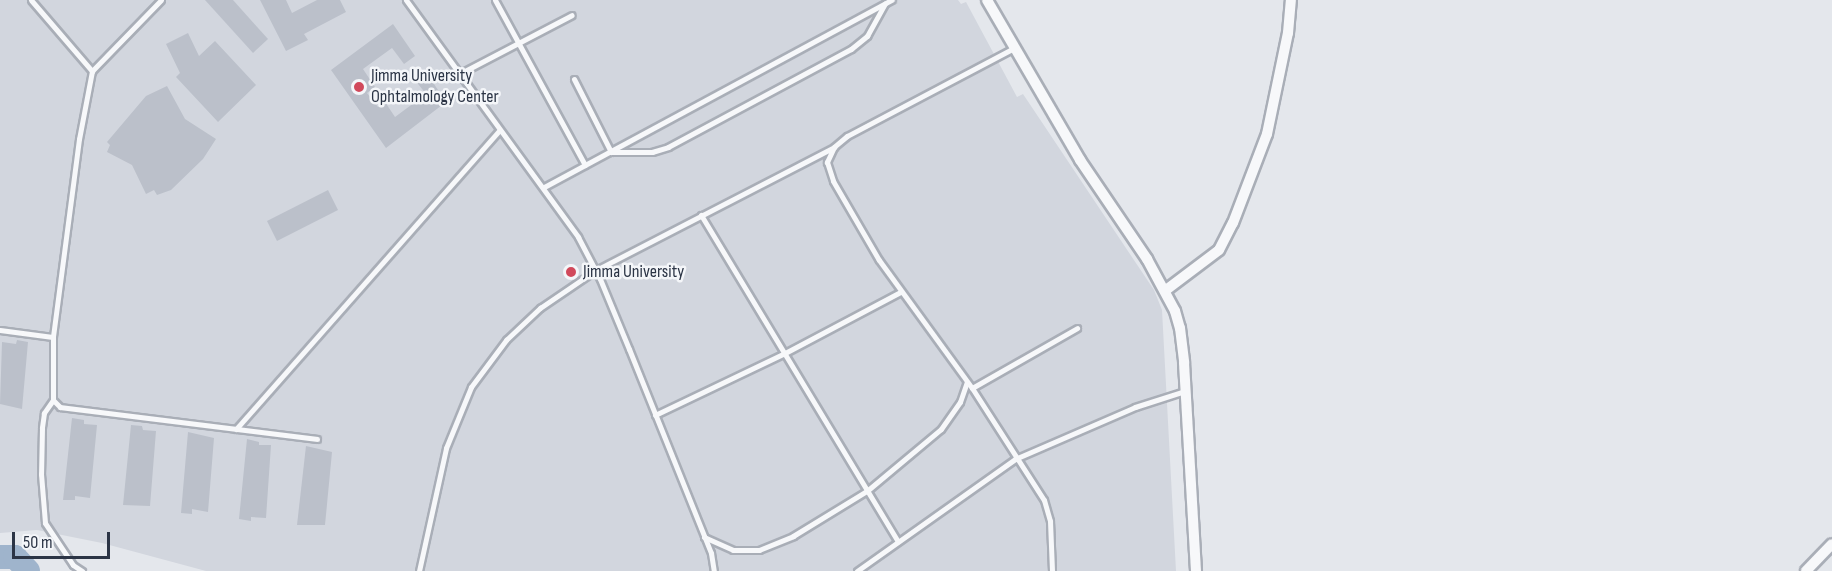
<!DOCTYPE html>
<html>
<head>
<meta charset="utf-8">
<style>
	body { margin:0 }
	#map { position:relative; width:1832px; height:571px; overflow:hidden; background:#e4e7ec; font-family:"Sofia Sans Condensed",sans-serif }
	div>[style] { position:absolute }
	[style*='--x'] { left:calc(var(--x)*1px); top:calc(var(--y)*1px); width:calc(var(--w)*1px); rotate:calc(var(--a)*1deg) }
	.built>* { inset:0; background:#d2d6de }
	.river>* { height:24px; margin:-12px; padding:0 12px; transform-origin:12px; border-radius:12px; background:#9fb4cc }
	.building>* { inset:0; background:#bbc0ca }
	.roads { filter:drop-shadow(2px 0 #a9aeb7) drop-shadow(-2px 0 #a9aeb7) drop-shadow(0 2px #a9aeb7) drop-shadow(0 -2px #a9aeb7) }
	.lane>* { height:5px; margin:-2.5px; padding:0 2.5px; transform-origin:2.5px; border-radius:2.5px; background:#f7f8fa }
	.street>* { height:10px; margin:-5px; padding:0 5px; transform-origin:5px; border-radius:5px; background:#f7f8fa }
	.dots>* { width:16px; height:16px; translate:-50% -50%; box-sizing:border-box; border:3px solid #f4f6f9; border-radius:50% }
	span { translate:-50% -50%; white-space:nowrap; text-align:center; line-height:1.15; -webkit-text-stroke:5px #f4f6f9; paint-order:stroke }
	.poi-label { font-size:18px; color:#2b3445 }
	.left { translate:0 -50%; text-align:left }
	.scale { position:absolute; left:12px; top:532px; width:98px; height:27px; box-sizing:border-box; border:3px solid #2b3445; border-top:0; padding-left:8px; font-size:18px; line-height:21px; white-space:nowrap; color:#2b3445; -webkit-text-stroke:4px #f4f6f9; paint-order:stroke }
</style>
</head>
<body>
<div id="map">
	<div class="built">
		<div style="clip-path:polygon(0 0,958px 0,961px 4px,966px 2px,1017px 97px,1023px 94px,1154px 290px,1162px 310px,1176px 571px,206px 571px,102px 543px,37px 530px,0 533px)"></div>
	</div>
	<div class="river">
		<div style="--x:0;--y:557;--w:15;--a:0"></div>
		<div style="--x:15;--y:557;--w:19;--a:47"></div>
	</div>
	<div class="building">
		<div style="clip-path:polygon(205px 0,233px 0,268px 39px,253px 53px)"></div>
		<div style="clip-path:polygon(260px 0,286px 0,292px 13px,317px 0,340px 0,346px 12px,304px 34px,308px 40px,286px 51px)"></div>
		<div style="clip-path:polygon(393px 24px,415px 56px,404px 64px,392px 48px,363px 69px,375px 87px,367px 93px,378px 107px,385px 102px,395px 117px,426px 94px,415px 80px,426px 72px,446px 102px,386px 148px,331px 70px)"></div>
		<div style="clip-path:polygon(188px 33px,199px 56px,215px 41px,256px 85px,218px 122px,176px 77px,180px 73px,166px 44px)"></div>
		<div style="clip-path:polygon(167px 86px,185px 119px,216px 139px,203px 159px,171px 190px,157px 195px,154px 190px,146px 194px,132px 165px,107px 152px,110px 145px,107px 142px,146px 96px)"></div>
		<div style="clip-path:polygon(328px 190px,338px 210px,277px 241px,267px 221px)"></div>
		<div style="clip-path:polygon(17px 340px,28px 342px,22px 409px,0 404px,2px 342px,16px 344px)"></div>
		<div style="clip-path:polygon(72px 418px,84px 420px,84px 424px,97px 425px,90px 498px,75px 496px,75px 500px,63px 500px)"></div>
		<div style="clip-path:polygon(131px 425px,142px 426px,143px 430px,156px 431px,150px 506px,123px 505px)"></div>
		<div style="clip-path:polygon(188px 432px,214px 438px,208px 512px,192px 509px,192px 514px,181px 513px)"></div>
		<div style="clip-path:polygon(247px 439px,259px 442px,259px 445px,271px 445px,266px 518px,251px 517px,251px 521px,239px 519px)"></div>
		<div style="clip-path:polygon(306px 446px,332px 452px,325px 525px,297px 525px)"></div>
	</div>
	<div class="roads">
		<div class="lane">
			<div style="--x:31;--y:0;--w:94;--a:49.3"></div>
			<div style="--x:161;--y:0;--w:99;--a:134.2"></div>
			<div style="--x:92;--y:71;--w:69;--a:100.8"></div>
			<div style="--x:79;--y:139;--w:200;--a:97.5"></div>
			<div style="--x:53;--y:337;--w:63;--a:90"></div>
			<div style="--x:53;--y:400;--w:10;--a:45"></div>
			<div style="--x:60;--y:407;--w:259;--a:7.1"></div>
			<div style="--x:406;--y:0;--w:293;--a:54"></div>
			<div style="--x:578;--y:237;--w:47;--a:62.4"></div>
			<div style="--x:600;--y:279;--w:76;--a:67.5"></div>
			<div style="--x:629;--y:349;--w:220;--a:68.1"></div>
			<div style="--x:711;--y:553;--w:18;--a:81"></div>
			<div style="--x:495;--y:0;--w:188;--a:61.4"></div>
			<div style="--x:1014;--y:48;--w:189;--a:152.2"></div>
			<div style="--x:847;--y:136;--w:17;--a:140"></div>
			<div style="--x:834;--y:147;--w:17;--a:115"></div>
			<div style="--x:827;--y:162;--w:20;--a:72"></div>
			<div style="--x:833;--y:181;--w:91;--a:59.8"></div>
			<div style="--x:879;--y:260;--w:158;--a:54"></div>
			<div style="--x:972;--y:388;--w:133;--a:57.3"></div>
			<div style="--x:1044;--y:500;--w:22;--a:74"></div>
			<div style="--x:1050;--y:521;--w:50;--a:87.7"></div>
			<div style="--x:459;--y:74;--w:127;--a:-27.6"></div>
			<div style="--x:574;--y:79;--w:82;--a:63.1"></div>
			<div style="--x:611;--y:152;--w:41;--a:0"></div>
			<div style="--x:652;--y:152;--w:17;--a:-17"></div>
			<div style="--x:668;--y:147;--w:208;--a:-28.2"></div>
			<div style="--x:851;--y:49;--w:21;--a:-39"></div>
			<div style="--x:867;--y:36;--w:37;--a:-61"></div>
			<div style="--x:544;--y:187;--w:395;--a:-28.3"></div>
			<div style="--x:701;--y:215;--w:381;--a:58.9"></div>
			<div style="--x:0;--y:330;--w:53;--a:7.5"></div>
			<div style="--x:972;--y:388;--w:121;--a:-29.7"></div>
			<div style="--x:53;--y:400;--w:16;--a:125"></div>
			<div style="--x:44;--y:413;--w:15;--a:98"></div>
			<div style="--x:42;--y:428;--w:46;--a:91.2"></div>
			<div style="--x:41;--y:474;--w:49;--a:85.3"></div>
			<div style="--x:45;--y:523;--w:50;--a:56.3"></div>
			<div style="--x:73;--y:565;--w:11;--a:34"></div>
			<div style="--x:655;--y:415;--w:144;--a:-25.5"></div>
			<div style="--x:785;--y:353;--w:130;--a:-27.9"></div>
			<div style="--x:236;--y:429;--w:397;--a:-48.6"></div>
			<div style="--x:704;--y:537;--w:32;--a:24"></div>
			<div style="--x:733;--y:550;--w:26;--a:0"></div>
			<div style="--x:759;--y:550;--w:37;--a:-22"></div>
			<div style="--x:793;--y:536;--w:88;--a:-31.5"></div>
			<div style="--x:868;--y:490;--w:95;--a:-39.9"></div>
			<div style="--x:941;--y:429;--w:33;--a:-55"></div>
			<div style="--x:960;--y:402;--w:21;--a:-71"></div>
			<div style="--x:419;--y:571;--w:126;--a:-77.6"></div>
			<div style="--x:446;--y:448;--w:66;--a:-67.7"></div>
			<div style="--x:471;--y:387;--w:59;--a:-53.3"></div>
			<div style="--x:506;--y:340;--w:47;--a:-43.3"></div>
			<div style="--x:540;--y:308;--w:68;--a:-34.2"></div>
			<div style="--x:596;--y:270;--w:268;--a:-27.3"></div>
			<div style="--x:857;--y:571;--w:194;--a:-35.3"></div>
			<div style="--x:1015;--y:459;--w:131;--a:-23.4"></div>
			<div style="--x:1135;--y:407;--w:52;--a:-17.7"></div>
		</div>
		<div class="street">
			<div style="--x:987;--y:0;--w:185;--a:59.8"></div>
			<div style="--x:1080;--y:160;--w:120;--a:55.9"></div>
			<div style="--x:1147;--y:259;--w:59;--a:61.7"></div>
			<div style="--x:1175;--y:311;--w:18;--a:74"></div>
			<div style="--x:1180;--y:328;--w:35;--a:83"></div>
			<div style="--x:1184;--y:363;--w:208;--a:86.7"></div>
			<div style="--x:1166;--y:290;--w:66;--a:-37"></div>
			<div style="--x:1219;--y:250;--w:30;--a:-63"></div>
			<div style="--x:1233;--y:223;--w:95;--a:-69.1"></div>
			<div style="--x:1267;--y:134;--w:103;--a:-78.3"></div>
			<div style="--x:1288;--y:33;--w:33;--a:-85"></div>
			<div style="--x:1806;--y:571;--w:37;--a:-46"></div>
		</div>
	</div>
	<div class="dots">
		<div style="left:359px;top:87px;background:#d1495b"></div>
		<div style="left:571px;top:272px;background:#d1495b"></div>
	</div>
	<div class="poi-label">
		<span class="left" style="left:371px;top:87px">Jimma University<br>Ophtalmology Center</span>
		<span class="left" style="left:583px;top:272px">Jimma University</span>
	</div>
	<div class="scale">50 m</div>
</div>
</body>
</html>
